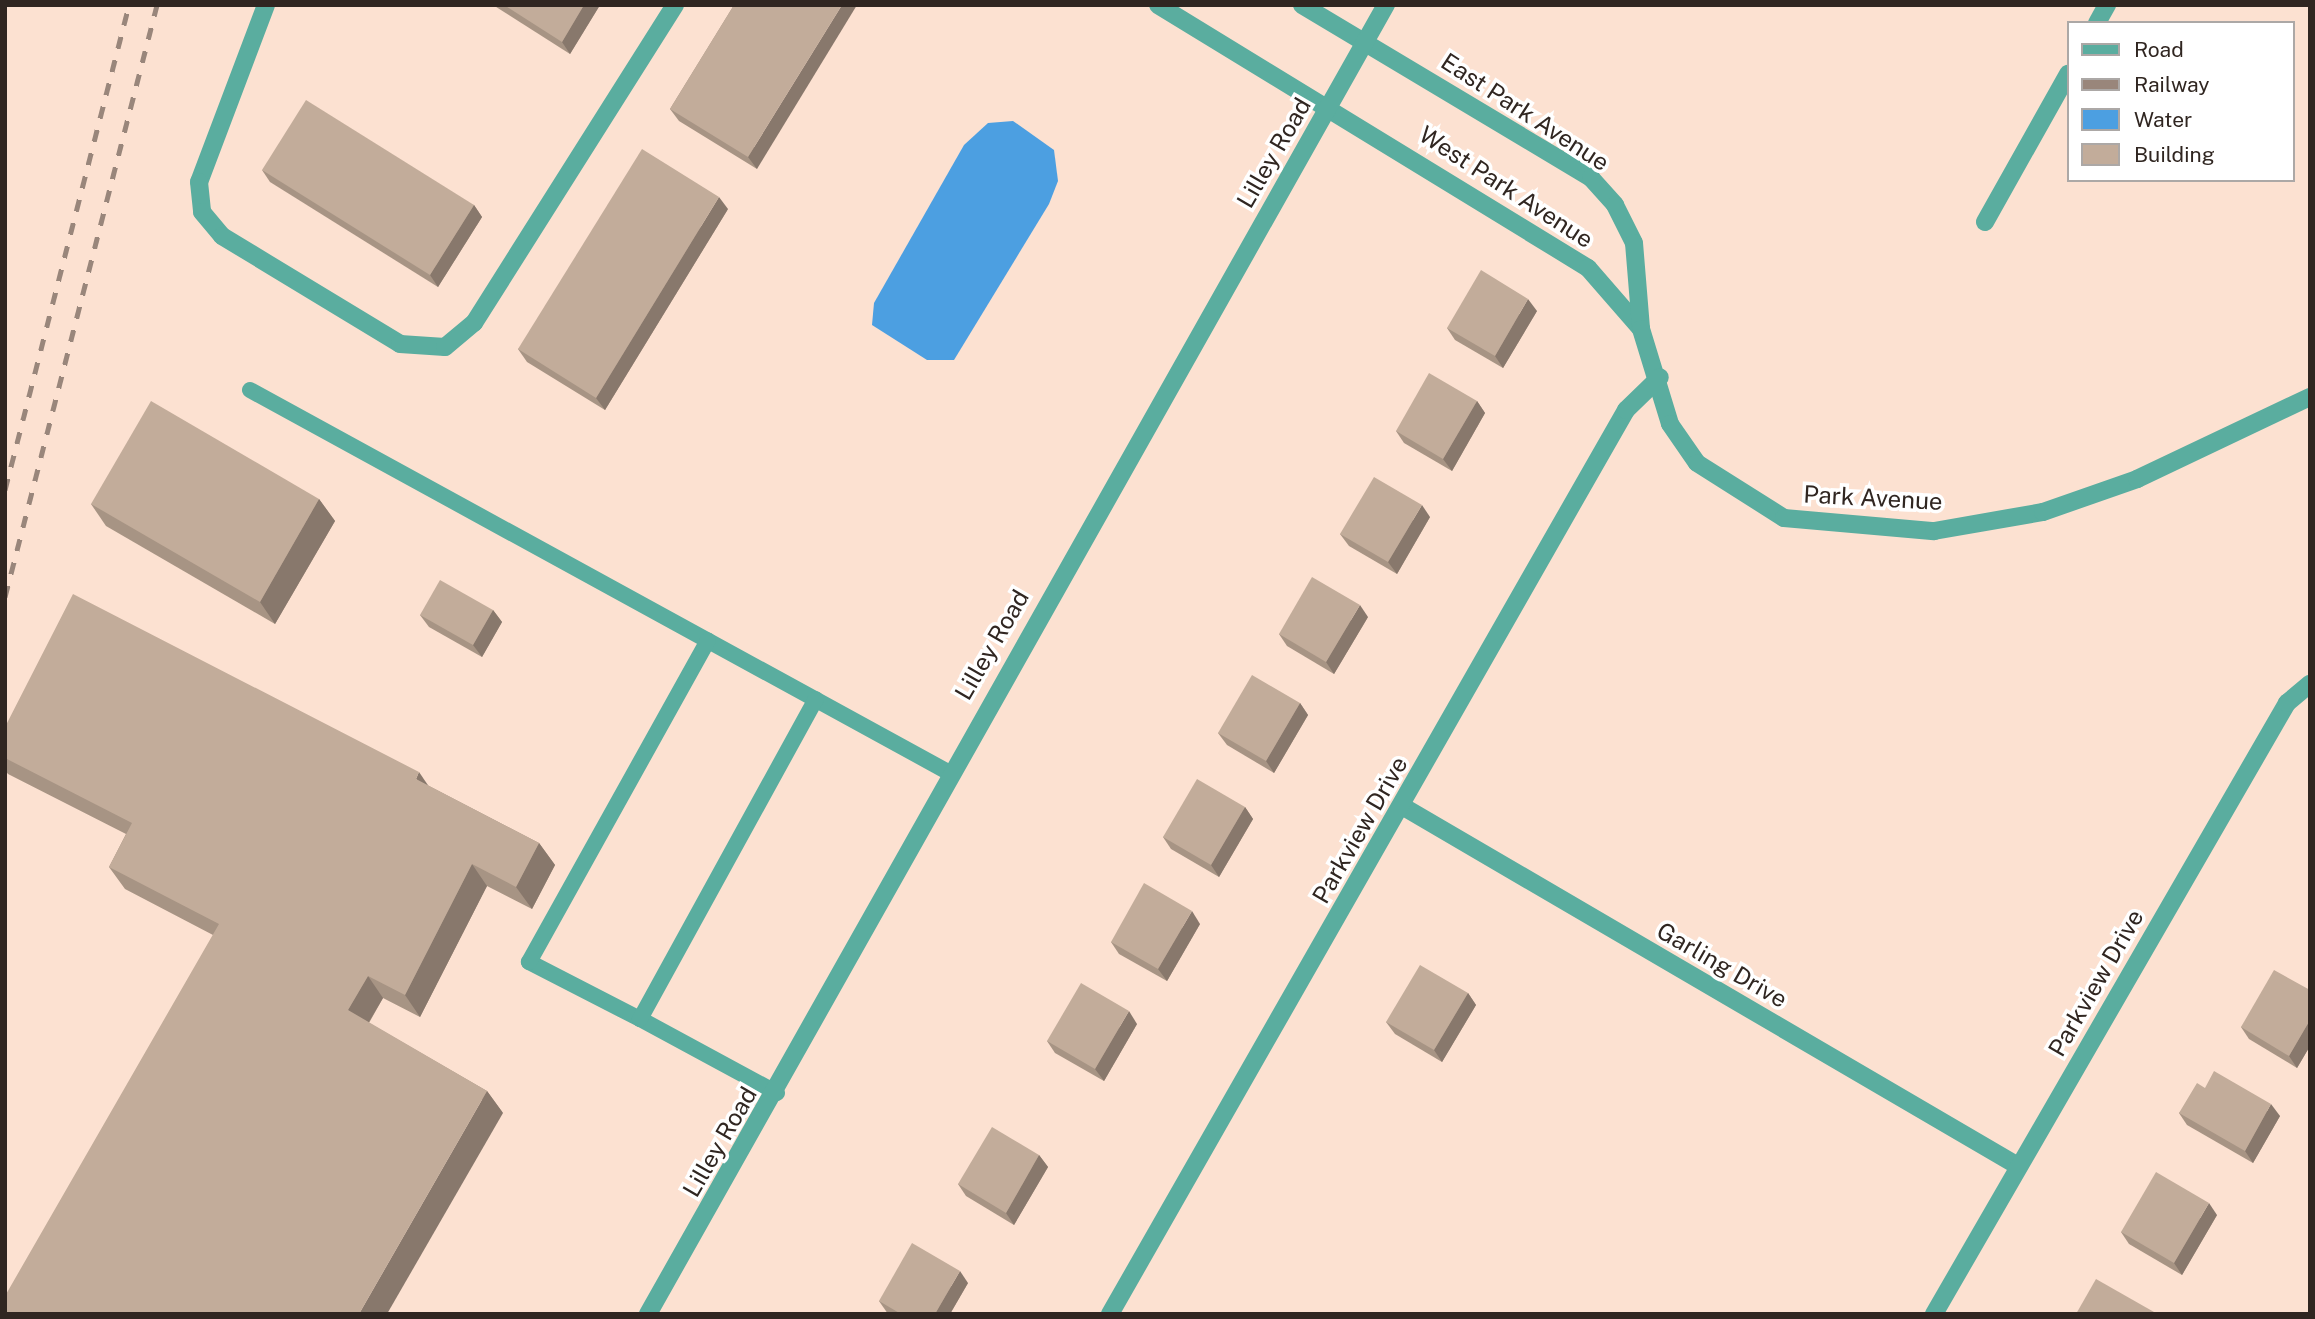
<!DOCTYPE html>
<html>
<head>
<meta charset="utf-8">
<style>
	body { margin:0 }
	#map { position:relative; width:2315px; height:1319px; overflow:hidden; background:#fce1d1; font-family:"Public Sans",sans-serif }
	div>[style] { position:absolute }
	[style*='--x'] { left:calc(var(--x)*1px); top:calc(var(--y)*1px); width:calc(var(--w)*1px); rotate:calc(var(--a)*1deg) }
	.water>* { inset:0; background:#4c9fe1 }
	.service>* { height:16px; margin:-8px; padding:0 8px; transform-origin:8px; border-radius:8px; background:#5aad9f }
	.minor>* { height:18px; margin:-9px; padding:0 9px; transform-origin:9px; border-radius:9px; background:#5aad9f }
	.tertiary>* { height:18px; margin:-9px; padding:0 9px; transform-origin:9px; border-radius:9px; background:#5aad9f }
	.rail>* { height:5px; margin-top:-2.5px; transform-origin:0; background:repeating-linear-gradient(90deg,#99867b 0 12px,transparent 0 24px) }
	.wall>* { inset:0; background:#a79484 }
	.shaded-wall>* { inset:0; background:#88786c }
	.building>* { inset:0; background:#c2ac9a }
	span { translate:-50% -50%; white-space:nowrap; text-align:center; line-height:1.15; -webkit-text-stroke:7px #fff; paint-order:stroke }
	.street-label { font-size:24px; color:#302621 }
	.frame { position:absolute; inset:0; border:7px solid #302621; pointer-events:none }
	.legend { position:absolute; left:2067px; top:21px; width:228px; height:161px; box-sizing:border-box; background:#fff; border:2px solid #aca8a6; margin:0; padding:9px 12px; list-style:none; font-size:21px; color:#302621 }
	.legend li { display:flex; align-items:center; gap:14px; height:35px }
	.legend b { width:35px; border:2px solid #aca8a6 }
</style>
</head>
<body>
<div id="map">
	<div class="water">
		<div style="clip-path:polygon(1013px 121px,1054px 150px,1058px 181px,1049px 204px,954px 360px,927px 360px,872px 325px,874px 303px,964px 145px,988px 123px)"></div>
	</div>
	<div class="service">
		<div style="--x:250;--y:390;--w:796;--a:28.69"></div>
		<div style="--x:640;--y:1019;--w:125;--a:-152.8"></div>
		<div style="--x:529;--y:962;--w:368;--a:-60.9"></div>
		<div style="--x:777;--y:1093;--w:156;--a:-151.6"></div>
		<div style="--x:640;--y:1019;--w:365;--a:-61.2"></div>
	</div>
	<div class="minor">
		<div style="--x:266;--y:5;--w:189;--a:110.7"></div>
		<div style="--x:199;--y:182;--w:30;--a:84"></div>
		<div style="--x:202;--y:212;--w:31;--a:50"></div>
		<div style="--x:222;--y:236;--w:208;--a:31.2"></div>
		<div style="--x:400;--y:344;--w:45;--a:3.8"></div>
		<div style="--x:445;--y:347;--w:38;--a:-40"></div>
		<div style="--x:474;--y:323;--w:376;--a:-57.7"></div>
		<div style="--x:1158;--y:5;--w:504;--a:31.45"></div>
		<div style="--x:1588;--y:268;--w:81;--a:49"></div>
		<div style="--x:1302;--y:5;--w:337;--a:30.9"></div>
		<div style="--x:1591;--y:178;--w:36;--a:48"></div>
		<div style="--x:1615;--y:205;--w:42;--a:63.4"></div>
		<div style="--x:1634;--y:243;--w:86;--a:85.3"></div>
		<div style="--x:1641;--y:329;--w:99;--a:73"></div>
		<div style="--x:1670;--y:424;--w:47;--a:55.3"></div>
		<div style="--x:1697;--y:463;--w:103;--a:32.3"></div>
		<div style="--x:1784;--y:518;--w:151;--a:5"></div>
		<div style="--x:1934;--y:531;--w:111;--a:-9.9"></div>
		<div style="--x:2043;--y:512;--w:100;--a:-19.3"></div>
		<div style="--x:2137;--y:479;--w:191;--a:-25.4"></div>
		<div style="--x:2097;--y:23;--w:21;--a:-61"></div>
		<div style="--x:1985;--y:222;--w:170;--a:-60.7"></div>
		<div style="--x:1402;--y:806;--w:713;--a:30.3"></div>
		<div style="--x:1110;--y:1314;--w:1041;--a:-60.28"></div>
		<div style="--x:1626;--y:410;--w:47;--a:-44.1"></div>
		<div style="--x:1934;--y:1314;--w:706;--a:-59.98"></div>
		<div style="--x:2287;--y:703;--w:30;--a:-40"></div>
	</div>
	<div class="tertiary">
		<div style="--x:648;--y:1314;--w:1503;--a:-60.59"></div>
	</div>
	<div class="rail">
		<div style="--x:5;--y:490;--w:501;--a:-75.66"></div>
		<div style="--x:5;--y:597;--w:611;--a:-75.6"></div>
	</div>
	<div class="wall">
		<div style="clip-path:polygon(493px 5px,600px 5px,570px 54px)"></div>
		<div style="clip-path:polygon(734px 5px,757px 169px,679px 121px,670px 109px)"></div>
		<div style="clip-path:polygon(262px 170px,474px 205px,482px 217px,438px 287px,270px 182px)"></div>
		<div style="clip-path:polygon(728px 209px,605px 410px,527px 362px,518px 349px)"></div>
		<div style="clip-path:polygon(1537px 311px,1503px 368px,1455px 340px,1447px 328px)"></div>
		<div style="clip-path:polygon(1477px 401px,1485px 413px,1452px 471px,1404px 443px,1396px 431px)"></div>
		<div style="clip-path:polygon(319px 499px,335px 521px,275px 624px,106px 526px,91px 504px)"></div>
		<div style="clip-path:polygon(1430px 517px,1397px 574px,1349px 546px,1340px 534px)"></div>
		<div style="clip-path:polygon(493px 610px,502px 622px,482px 657px,429px 627px,420px 615px)"></div>
		<div style="clip-path:polygon(1368px 617px,1334px 674px,1287px 646px,1279px 634px)"></div>
		<div style="clip-path:polygon(1300px 703px,1308px 715px,1274px 773px,1227px 745px,1218px 733px)"></div>
		<div style="clip-path:polygon(5px 727px,429px 786px,539px 843px,555px 865px,532px 909px,487px 886px,420px 1017px,383px 998px,369px 1023px,487px 1091px,503px 1113px,213px 935px,125px 889px,109px 867px,126px 834px,8px 774px,5px 770px)"></div>
		<div style="clip-path:polygon(1245px 807px,1253px 819px,1219px 877px,1171px 849px,1163px 837px)"></div>
		<div style="clip-path:polygon(1200px 924px,1167px 981px,1119px 954px,1111px 942px)"></div>
		<div style="clip-path:polygon(2310px 990px,2310px 1046px,2297px 1068px,2249px 1039px,2241px 1027px)"></div>
		<div style="clip-path:polygon(1468px 993px,1476px 1005px,1442px 1062px,1395px 1034px,1386px 1022px)"></div>
		<div style="clip-path:polygon(1137px 1024px,1104px 1081px,1055px 1053px,1047px 1041px)"></div>
		<div style="clip-path:polygon(2205px 1088px,2280px 1116px,2253px 1163px,2187px 1125px,2179px 1113px)"></div>
		<div style="clip-path:polygon(1039px 1155px,1048px 1167px,1014px 1225px,966px 1196px,958px 1184px)"></div>
		<div style="clip-path:polygon(2217px 1215px,2182px 1275px,2129px 1244px,2121px 1232px)"></div>
		<div style="clip-path:polygon(968px 1283px,950px 1314px,888px 1314px,879px 1301px)"></div>
	</div>
	<div class="shaded-wall">
		<div style="clip-path:polygon(584px 5px,600px 5px,570px 54px,562px 42px)"></div>
		<div style="clip-path:polygon(842px 5px,857px 5px,757px 169px,748px 157px)"></div>
		<div style="clip-path:polygon(719px 197px,728px 209px,605px 410px,596px 398px)"></div>
		<div style="clip-path:polygon(474px 205px,482px 217px,438px 287px,430px 275px)"></div>
		<div style="clip-path:polygon(1528px 299px,1537px 311px,1503px 368px,1495px 356px)"></div>
		<div style="clip-path:polygon(1477px 401px,1485px 413px,1452px 471px,1443px 459px)"></div>
		<div style="clip-path:polygon(319px 499px,335px 521px,275px 624px,260px 602px)"></div>
		<div style="clip-path:polygon(1422px 505px,1430px 517px,1397px 574px,1388px 562px)"></div>
		<div style="clip-path:polygon(1360px 605px,1368px 617px,1334px 674px,1326px 662px)"></div>
		<div style="clip-path:polygon(493px 610px,502px 622px,482px 657px,473px 645px)"></div>
		<div style="clip-path:polygon(1300px 703px,1308px 715px,1274px 773px,1266px 761px)"></div>
		<div style="clip-path:polygon(419px 772px,434px 794px,416px 779px)"></div>
		<div style="clip-path:polygon(1245px 807px,1253px 819px,1219px 877px,1211px 865px)"></div>
		<div style="clip-path:polygon(539px 843px,555px 865px,532px 909px,516px 887px)"></div>
		<div style="clip-path:polygon(472px 864px,487px 886px,420px 1017px,405px 995px)"></div>
		<div style="clip-path:polygon(1192px 911px,1200px 924px,1167px 981px,1158px 969px)"></div>
		<div style="clip-path:polygon(368px 976px,383px 998px,363px 1032px,348px 1010px)"></div>
		<div style="clip-path:polygon(1468px 993px,1476px 1005px,1442px 1062px,1434px 1050px)"></div>
		<div style="clip-path:polygon(1129px 1011px,1137px 1024px,1104px 1081px,1095px 1069px)"></div>
		<div style="clip-path:polygon(2310px 1020px,2310px 1046px,2297px 1068px,2289px 1056px)"></div>
		<div style="clip-path:polygon(487px 1091px,503px 1113px,387px 1314px,359px 1314px)"></div>
		<div style="clip-path:polygon(2271px 1104px,2280px 1116px,2253px 1163px,2245px 1151px)"></div>
		<div style="clip-path:polygon(1039px 1155px,1048px 1167px,1014px 1225px,1006px 1213px)"></div>
		<div style="clip-path:polygon(2209px 1203px,2217px 1215px,2182px 1275px,2174px 1263px)"></div>
		<div style="clip-path:polygon(960px 1271px,968px 1283px,950px 1314px,935px 1314px)"></div>
	</div>
	<div class="building">
		<div style="clip-path:polygon(504px 5px,584px 5px,562px 42px)"></div>
		<div style="clip-path:polygon(734px 5px,842px 5px,748px 157px,670px 109px)"></div>
		<div style="clip-path:polygon(306px 100px,474px 205px,430px 275px,262px 170px)"></div>
		<div style="clip-path:polygon(642px 149px,719px 197px,596px 398px,518px 349px)"></div>
		<div style="clip-path:polygon(1481px 270px,1528px 299px,1495px 356px,1447px 328px)"></div>
		<div style="clip-path:polygon(1429px 373px,1477px 401px,1443px 459px,1396px 431px)"></div>
		<div style="clip-path:polygon(151px 401px,319px 499px,260px 602px,91px 504px)"></div>
		<div style="clip-path:polygon(1374px 477px,1422px 505px,1388px 562px,1340px 534px)"></div>
		<div style="clip-path:polygon(1312px 577px,1360px 605px,1326px 662px,1279px 634px)"></div>
		<div style="clip-path:polygon(440px 580px,493px 610px,473px 645px,420px 615px)"></div>
		<div style="clip-path:polygon(73px 594px,419px 772px,416px 779px,539px 843px,516px 887px,472px 864px,405px 995px,368px 976px,348px 1010px,487px 1091px,359px 1314px,5px 1314px,5px 1296px,219px 924px,109px 867px,132px 823px,5px 758px,5px 727px)"></div>
		<div style="clip-path:polygon(1252px 675px,1300px 703px,1266px 761px,1218px 733px)"></div>
		<div style="clip-path:polygon(1197px 779px,1245px 807px,1211px 865px,1163px 837px)"></div>
		<div style="clip-path:polygon(1144px 883px,1192px 911px,1158px 969px,1111px 942px)"></div>
		<div style="clip-path:polygon(1420px 965px,1468px 993px,1434px 1050px,1386px 1022px)"></div>
		<div style="clip-path:polygon(2274px 970px,2310px 990px,2310px 1020px,2289px 1056px,2241px 1027px)"></div>
		<div style="clip-path:polygon(1081px 983px,1129px 1011px,1095px 1069px,1047px 1041px)"></div>
		<div style="clip-path:polygon(2214px 1071px,2271px 1104px,2245px 1151px,2179px 1113px,2197px 1083px,2205px 1088px)"></div>
		<div style="clip-path:polygon(992px 1127px,1039px 1155px,1006px 1213px,958px 1184px)"></div>
		<div style="clip-path:polygon(2156px 1172px,2209px 1203px,2174px 1263px,2121px 1232px)"></div>
		<div style="clip-path:polygon(912px 1243px,960px 1271px,935px 1314px,901px 1314px,879px 1301px)"></div>
		<div style="clip-path:polygon(2096px 1279px,2154px 1312px,2153px 1314px,2076px 1314px)"></div>
	</div>
	<div class="street-label">
		<span style="left:1525px;top:112px;rotate:33deg">East Park Avenue</span>
		<span style="left:1274px;top:153px;rotate:-60deg">Lilley Road</span>
		<span style="left:1506px;top:187px;rotate:33deg">West Park Avenue</span>
		<span style="left:1873px;top:498px;rotate:3deg">Park Avenue</span>
		<span style="left:992px;top:645px;rotate:-60deg">Lilley Road</span>
		<span style="left:1360px;top:830px;rotate:-60deg">Parkview Drive</span>
		<span style="left:1722px;top:965px;rotate:30deg">Garling Drive</span>
		<span style="left:2096px;top:983px;rotate:-60deg">Parkview Drive</span>
		<span style="left:720px;top:1142px;rotate:-60deg">Lilley Road</span>
	</div>
	<div class="frame"></div>
	<ul class="legend">
	<li><b style="height:9px;background:#5aad9f"></b>Road</li>
	<li><b style="height:9px;background:#99867b"></b>Railway</li>
	<li><b style="height:19px;background:#4c9fe1"></b>Water</li>
	<li><b style="height:19px;background:#c2ac9a"></b>Building</li>
	</ul>
</div>
</body>
</html>
